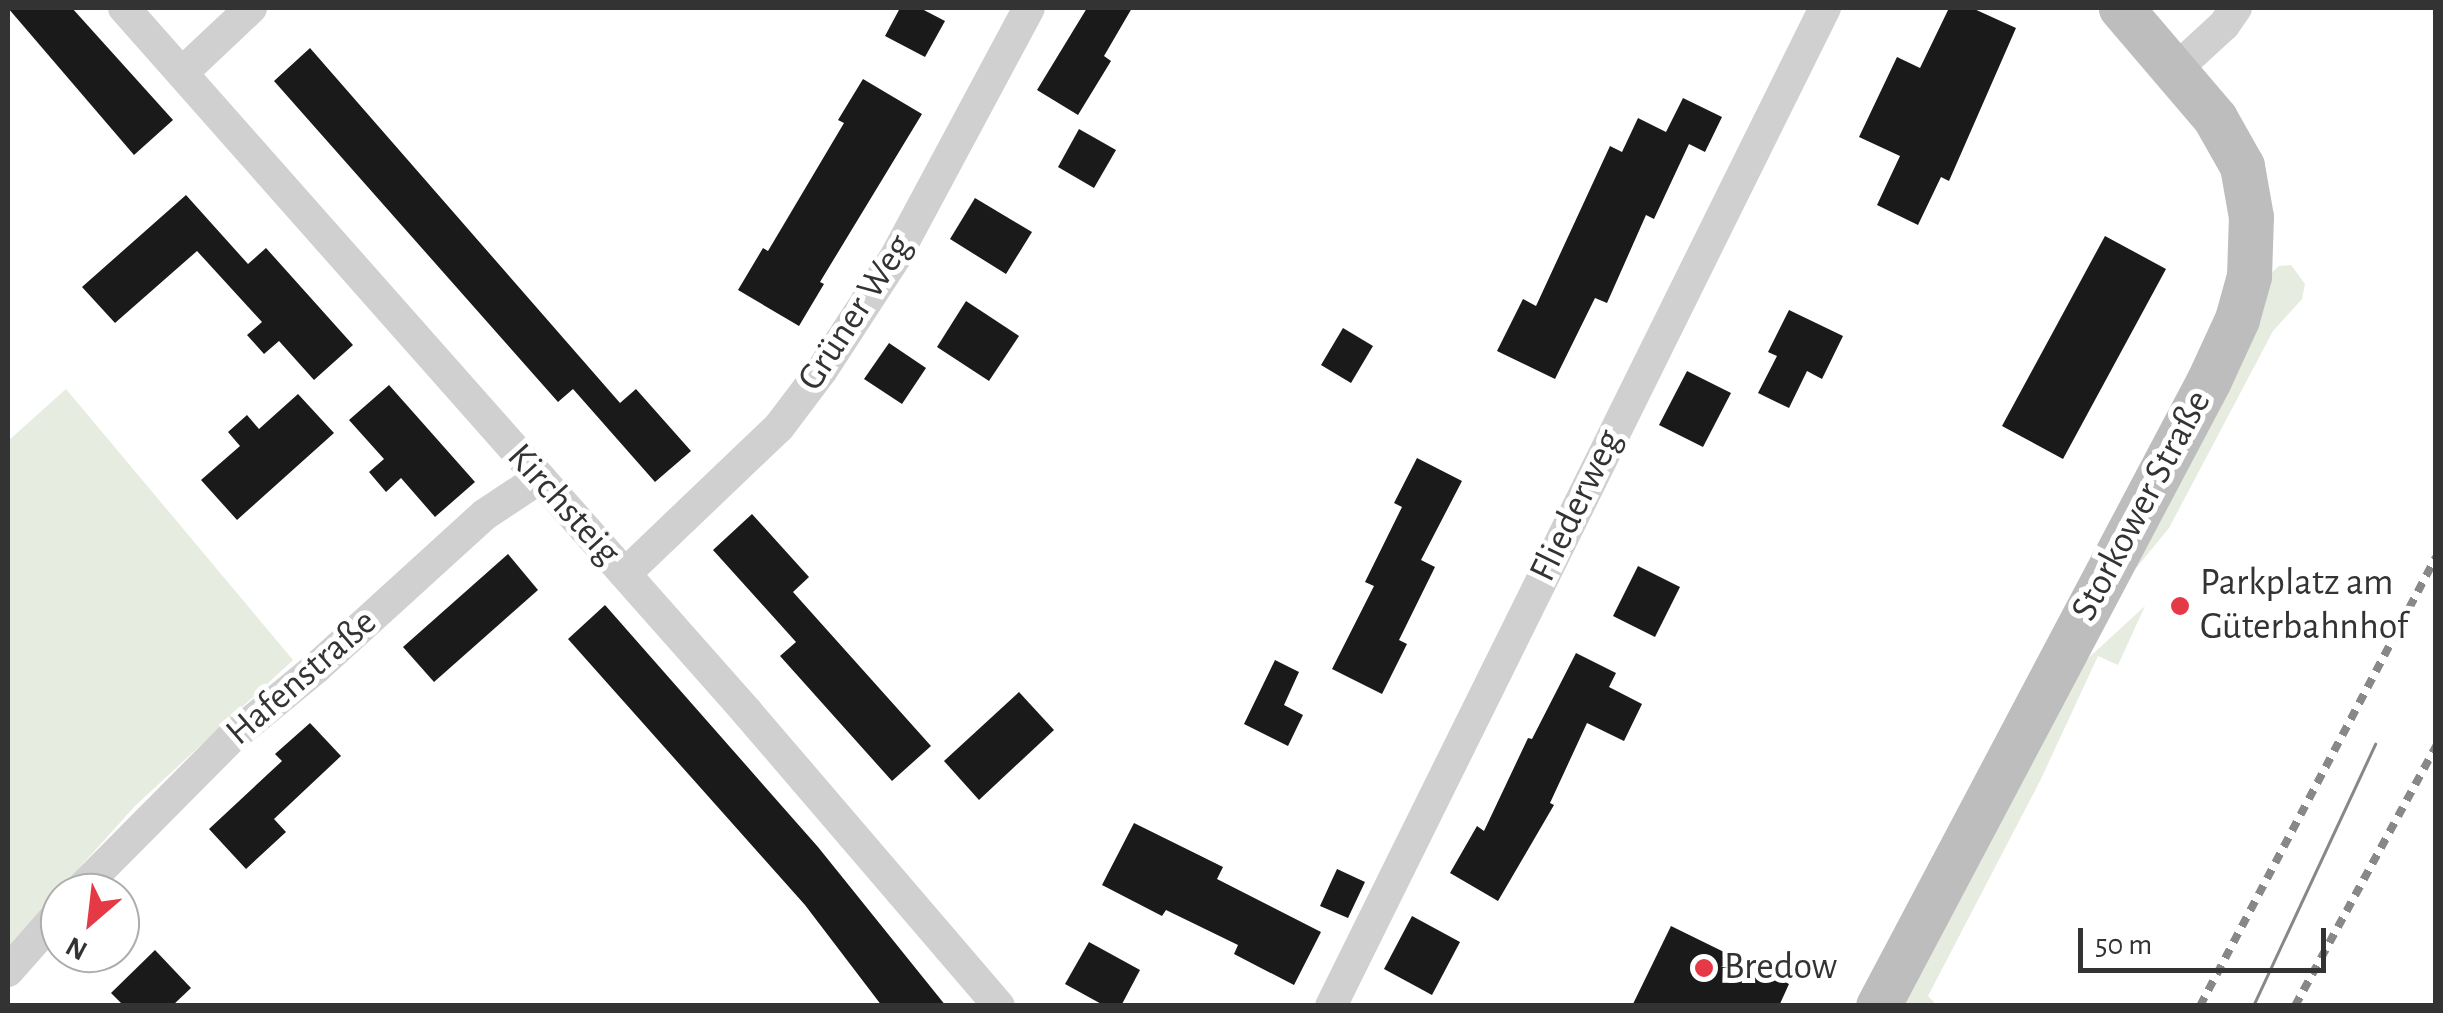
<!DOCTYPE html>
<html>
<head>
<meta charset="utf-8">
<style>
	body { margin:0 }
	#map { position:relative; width:2443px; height:1013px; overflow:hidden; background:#fff; font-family:"Alegreya Sans",sans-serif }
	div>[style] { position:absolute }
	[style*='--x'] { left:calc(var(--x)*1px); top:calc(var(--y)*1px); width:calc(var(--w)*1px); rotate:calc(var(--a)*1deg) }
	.green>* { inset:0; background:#e6ecdf }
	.building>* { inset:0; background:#1a1a1a }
	.street>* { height:32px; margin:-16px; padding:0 16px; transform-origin:16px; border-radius:16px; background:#d0d0d0 }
	.secondary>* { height:45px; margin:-22.5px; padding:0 22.5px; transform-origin:22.5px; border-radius:22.5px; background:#bdbdbd }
	.tram>* { height:2.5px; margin:-1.25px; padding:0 1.25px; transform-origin:1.25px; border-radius:1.25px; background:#888 }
	.rail>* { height:8px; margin-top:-4px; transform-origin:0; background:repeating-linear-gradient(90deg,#888 0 10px,transparent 0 18px) }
	.dots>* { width:28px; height:28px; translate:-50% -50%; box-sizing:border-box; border:5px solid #fff; border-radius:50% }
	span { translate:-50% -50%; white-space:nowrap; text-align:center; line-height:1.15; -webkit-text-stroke:10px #fff; paint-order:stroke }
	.street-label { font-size:38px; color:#333 }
	.poi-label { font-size:38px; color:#333 }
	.left { translate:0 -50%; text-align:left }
	.frame { position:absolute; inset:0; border:10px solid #333; pointer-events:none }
	.north { position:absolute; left:40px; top:873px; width:100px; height:100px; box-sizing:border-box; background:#fff; border:2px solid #adadad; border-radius:50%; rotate:208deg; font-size:28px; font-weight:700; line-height:40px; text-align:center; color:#333 }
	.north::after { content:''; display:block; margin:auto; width:35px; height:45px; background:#e63946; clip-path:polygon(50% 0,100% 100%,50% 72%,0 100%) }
	.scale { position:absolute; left:2078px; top:928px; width:248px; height:45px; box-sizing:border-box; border:5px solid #333; border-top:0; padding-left:12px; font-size:30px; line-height:35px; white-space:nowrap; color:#333; -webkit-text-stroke:8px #fff; paint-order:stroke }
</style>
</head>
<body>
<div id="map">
	<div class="green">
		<div style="clip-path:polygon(2291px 265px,2305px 284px,2302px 299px,2273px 331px,2169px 528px,2110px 600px,2269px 275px,2279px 266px)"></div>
		<div style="clip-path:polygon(66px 389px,293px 660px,135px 806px,8px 947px,8px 441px)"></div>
		<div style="clip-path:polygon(2145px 606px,2118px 665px,2098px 656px,2040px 781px,1928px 996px,1934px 1002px,1932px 1005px,1897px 1006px,2084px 662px)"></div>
	</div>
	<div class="building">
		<div style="clip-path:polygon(8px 8px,72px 8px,173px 120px,134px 155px)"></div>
		<div style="clip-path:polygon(900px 8px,920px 8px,945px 21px,925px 57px,885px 36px)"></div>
		<div style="clip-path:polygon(1087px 8px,1132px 8px,1104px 56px,1111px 61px,1078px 115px,1037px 90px)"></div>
		<div style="clip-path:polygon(1949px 8px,1972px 8px,2016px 28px,1949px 181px,1941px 177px,1918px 225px,1877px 205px,1900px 156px,1859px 137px,1897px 57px,1920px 68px)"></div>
		<div style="clip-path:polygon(310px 48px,620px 403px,636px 389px,691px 451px,655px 482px,573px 389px,558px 402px,274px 81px)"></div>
		<div style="clip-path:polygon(863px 79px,922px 114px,820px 282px,824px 284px,799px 326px,738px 290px,763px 248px,768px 251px,844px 123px,838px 120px)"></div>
		<div style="clip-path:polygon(1683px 98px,1722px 117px,1705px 152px,1689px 144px,1654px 219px,1646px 215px,1607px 303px,1595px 298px,1555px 379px,1497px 351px,1523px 299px,1536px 306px,1610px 146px,1622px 152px,1638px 118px,1666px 132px)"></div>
		<div style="clip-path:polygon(1079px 129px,1116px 150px,1094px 188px,1058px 167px)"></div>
		<div style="clip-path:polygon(186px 195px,248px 264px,266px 248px,353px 345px,314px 380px,279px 341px,264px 354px,247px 335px,262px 322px,197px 251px,115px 323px,82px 287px)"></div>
		<div style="clip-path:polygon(975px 198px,1032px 232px,1006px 274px,950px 239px)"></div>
		<div style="clip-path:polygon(2105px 236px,2166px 269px,2063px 459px,2002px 426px)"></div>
		<div style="clip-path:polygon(966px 301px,1019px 336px,989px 381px,937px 347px)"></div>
		<div style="clip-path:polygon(1789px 310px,1843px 336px,1822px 379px,1807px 371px,1789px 408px,1758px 393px,1777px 356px,1768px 352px)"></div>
		<div style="clip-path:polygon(1343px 328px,1373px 346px,1351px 383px,1321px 365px)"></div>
		<div style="clip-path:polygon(889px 343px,926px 368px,902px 404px,864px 379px)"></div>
		<div style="clip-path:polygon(1687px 371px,1731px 393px,1703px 447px,1659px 425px)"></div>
		<div style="clip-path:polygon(389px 385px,475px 482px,435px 517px,401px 478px,386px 492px,369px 472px,384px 459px,349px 420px)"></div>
		<div style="clip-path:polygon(298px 394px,334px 433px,237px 520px,201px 480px,240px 446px,228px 432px,247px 415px,259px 429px)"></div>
		<div style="clip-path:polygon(1417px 458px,1462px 481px,1421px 560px,1435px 567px,1399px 640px,1407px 644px,1382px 694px,1332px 669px,1374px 586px,1365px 582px,1402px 507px,1394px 503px)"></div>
		<div style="clip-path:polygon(752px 514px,809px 577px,793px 592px,931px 746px,892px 781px,780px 656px,796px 642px,713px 550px)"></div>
		<div style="clip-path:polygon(508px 554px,538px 590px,434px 682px,403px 647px)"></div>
		<div style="clip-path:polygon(1638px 566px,1680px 587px,1655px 637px,1613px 616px)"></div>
		<div style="clip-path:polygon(605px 605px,818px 847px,946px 1006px,882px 1006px,805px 905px,568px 639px)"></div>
		<div style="clip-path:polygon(1576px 653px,1616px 673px,1609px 687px,1642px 704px,1624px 741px,1587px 723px,1550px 803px,1554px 805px,1498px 901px,1450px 873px,1477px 826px,1484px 831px,1528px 738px,1532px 739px)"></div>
		<div style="clip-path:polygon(1275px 660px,1299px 672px,1284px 705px,1303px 715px,1288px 746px,1244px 724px)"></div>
		<div style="clip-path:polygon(1019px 692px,1054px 730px,979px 800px,944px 761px)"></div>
		<div style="clip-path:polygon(310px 723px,341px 756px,274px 819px,286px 832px,246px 869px,209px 829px,282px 761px,275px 754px)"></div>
		<div style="clip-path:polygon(1134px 823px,1223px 867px,1217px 879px,1321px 932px,1294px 985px,1234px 954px,1238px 945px,1166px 910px,1162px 916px,1102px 885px)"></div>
		<div style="clip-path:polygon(1337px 869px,1365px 882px,1348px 918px,1320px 906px)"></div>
		<div style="clip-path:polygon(1412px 916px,1460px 942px,1432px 995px,1384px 969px)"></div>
		<div style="clip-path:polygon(1671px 926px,1789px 984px,1779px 1006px,1632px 1006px)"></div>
		<div style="clip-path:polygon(1089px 942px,1140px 970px,1121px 1006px,1105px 1006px,1065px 984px)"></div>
		<div style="clip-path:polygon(155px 950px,191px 988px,172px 1006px,124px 1006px,111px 993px)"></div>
	</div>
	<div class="street">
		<div style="--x:124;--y:8;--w:940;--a:48.49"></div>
		<div style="--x:747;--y:712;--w:387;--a:49.4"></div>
		<div style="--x:2175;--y:70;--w:67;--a:-42.6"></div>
		<div style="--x:2224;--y:25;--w:21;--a:-55"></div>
		<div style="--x:182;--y:73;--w:95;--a:-43.3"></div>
		<div style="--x:625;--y:574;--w:213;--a:-43.7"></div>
		<div style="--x:779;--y:427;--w:71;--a:-53"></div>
		<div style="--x:822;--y:370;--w:136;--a:-57"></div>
		<div style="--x:896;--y:256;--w:281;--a:-61.8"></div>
		<div style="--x:77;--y:893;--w:217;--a:-45.2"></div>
		<div style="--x:230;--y:739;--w:112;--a:-39.5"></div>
		<div style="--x:316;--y:668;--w:227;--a:-42.3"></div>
		<div style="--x:484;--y:515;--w:67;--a:-33.5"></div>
		<div style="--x:8;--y:971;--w:79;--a:-48.6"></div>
		<div style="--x:1331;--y:1006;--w:1114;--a:-63.67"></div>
	</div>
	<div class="secondary">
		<div style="--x:1878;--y:1006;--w:708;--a:-62.13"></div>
		<div style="--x:2209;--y:380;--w:67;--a:-65.3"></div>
		<div style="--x:2237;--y:319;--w:45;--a:-74.4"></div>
		<div style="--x:2249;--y:276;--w:59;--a:-88.1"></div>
		<div style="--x:2251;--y:217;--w:52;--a:-100"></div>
		<div style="--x:2242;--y:166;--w:55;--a:-119.4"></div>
		<div style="--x:2215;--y:118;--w:145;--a:-130.5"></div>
	</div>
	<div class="tram">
		<div style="--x:2253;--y:1006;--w:289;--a:-65"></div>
	</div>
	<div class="rail">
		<div style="--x:2200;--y:1006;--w:507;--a:-62.27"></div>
		<div style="--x:2295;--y:1006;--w:296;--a:-61.5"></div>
	</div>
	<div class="dots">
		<div style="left:2180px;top:606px;background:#e63946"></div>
		<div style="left:1704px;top:968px;background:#e63946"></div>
	</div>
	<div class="street-label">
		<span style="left:856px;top:313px;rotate:-57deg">Grüner Weg</span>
		<span style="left:563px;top:505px;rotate:48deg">Kirchsteig</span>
		<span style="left:1577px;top:506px;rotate:-64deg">Fliederweg</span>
		<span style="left:2142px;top:506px;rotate:-62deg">Storkower Straße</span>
		<span style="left:302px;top:678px;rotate:-41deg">Hafenstraße</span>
	</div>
	<div class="poi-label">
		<span class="left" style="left:2200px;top:606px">Parkplatz am<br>Güterbahnhof</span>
		<span class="left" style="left:1724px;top:968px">Bredow</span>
	</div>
	<div class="frame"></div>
	<div class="north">N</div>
	<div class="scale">50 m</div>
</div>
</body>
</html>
